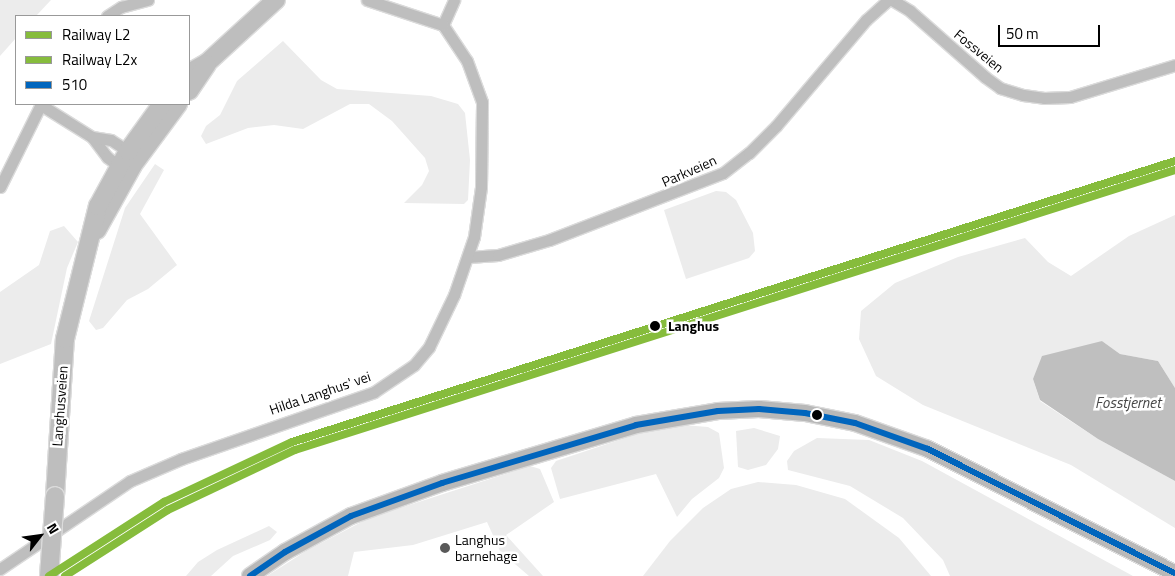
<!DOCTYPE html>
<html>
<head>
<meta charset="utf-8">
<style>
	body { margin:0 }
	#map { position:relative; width:1175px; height:576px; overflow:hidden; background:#fff; font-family:"Titillium Web",sans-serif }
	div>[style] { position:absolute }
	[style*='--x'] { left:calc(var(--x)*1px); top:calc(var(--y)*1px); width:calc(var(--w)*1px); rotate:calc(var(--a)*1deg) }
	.green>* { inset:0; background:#ececec }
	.water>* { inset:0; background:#bfbfbf }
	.roads { filter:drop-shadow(1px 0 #dbdbdb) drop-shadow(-1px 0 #dbdbdb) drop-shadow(0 1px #dbdbdb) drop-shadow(0 -1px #dbdbdb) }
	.minor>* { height:11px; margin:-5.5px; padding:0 5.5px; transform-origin:5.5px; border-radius:5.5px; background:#bebebe }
	.secondary>* { height:16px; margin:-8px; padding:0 8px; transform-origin:8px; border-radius:8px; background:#b8b8b8 }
	.primary>* { height:18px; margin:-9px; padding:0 9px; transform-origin:9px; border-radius:9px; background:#bebebe }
	.bridges { filter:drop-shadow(1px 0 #dbdbdb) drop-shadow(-1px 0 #dbdbdb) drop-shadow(0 1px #dbdbdb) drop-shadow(0 -1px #dbdbdb) }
	.primary-bridge>* { height:18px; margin:-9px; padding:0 9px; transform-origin:9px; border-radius:9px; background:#bebebe }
	.bus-1>* { height:6px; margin:-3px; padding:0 3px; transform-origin:3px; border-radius:3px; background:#0065bd }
	.rail-1>* { height:8px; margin:-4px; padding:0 4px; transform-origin:4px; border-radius:4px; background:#86bc3c }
	.rail-2>* { height:8px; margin:-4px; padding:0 4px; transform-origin:4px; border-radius:4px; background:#86bc3c }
	.dots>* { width:14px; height:14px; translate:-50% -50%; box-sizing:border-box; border:2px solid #fff; border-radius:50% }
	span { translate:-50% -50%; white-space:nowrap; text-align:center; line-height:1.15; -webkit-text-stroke:5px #fff; paint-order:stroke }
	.street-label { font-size:14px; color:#000 }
	.stop-label { font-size:14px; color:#000; font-weight:700 }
	.left { translate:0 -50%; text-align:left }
	.poi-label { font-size:14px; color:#000 }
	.water-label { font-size:15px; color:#444; font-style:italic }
	.legend { position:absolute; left:15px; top:15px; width:175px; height:90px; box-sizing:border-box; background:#fff; border:1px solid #999; margin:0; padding:6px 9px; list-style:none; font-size:15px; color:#000 }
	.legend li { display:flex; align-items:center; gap:10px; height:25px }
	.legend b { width:25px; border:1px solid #999 }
	.north { position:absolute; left:15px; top:511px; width:50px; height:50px; -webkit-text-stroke:4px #fff; paint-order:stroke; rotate:60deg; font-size:14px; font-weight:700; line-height:20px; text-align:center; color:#000 }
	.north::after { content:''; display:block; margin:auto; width:18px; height:22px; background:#000; clip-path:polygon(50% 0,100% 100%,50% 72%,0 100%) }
	.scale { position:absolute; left:998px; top:25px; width:102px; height:22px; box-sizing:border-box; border:2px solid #000; border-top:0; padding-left:6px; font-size:15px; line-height:18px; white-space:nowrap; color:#000; -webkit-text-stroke:4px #fff; paint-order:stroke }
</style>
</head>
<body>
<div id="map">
	<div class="green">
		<div style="clip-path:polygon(0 0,51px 0,36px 16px,16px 16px,16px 38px,0 56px)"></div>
		<div style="clip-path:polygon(283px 41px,321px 80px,337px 89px,431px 96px,458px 104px,465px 113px,470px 160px,468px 200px,464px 204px,404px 203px,422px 185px,429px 171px,425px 158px,392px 121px,369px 104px,350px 104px,303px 129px,274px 125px,248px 128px,206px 144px,201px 136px,206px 126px,220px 115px,237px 81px)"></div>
		<div style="clip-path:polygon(155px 164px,164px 170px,140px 214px,177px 265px,148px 289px,127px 300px,103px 328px,96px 330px,89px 321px,125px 208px)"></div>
		<div style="clip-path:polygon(716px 191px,726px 192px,736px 200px,753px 233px,755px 251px,749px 258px,686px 279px,664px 210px)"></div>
		<div style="clip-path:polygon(1175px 215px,1175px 388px,1158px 361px,1120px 354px,1102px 341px,1033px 379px,1040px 401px,1098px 439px,1175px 481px,1175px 528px,1071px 465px,923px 405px,876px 376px,859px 339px,861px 311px,895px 283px,958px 257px,1025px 238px,1048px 262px,1071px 276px,1129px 236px)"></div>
		<div style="clip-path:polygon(64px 226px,78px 242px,67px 268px,51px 344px,0 364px,0 292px,39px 265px,50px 231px)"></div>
		<div style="clip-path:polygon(683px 425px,708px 427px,719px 433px,724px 468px,719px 478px,692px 499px,677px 517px,656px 474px,560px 499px,551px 468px,556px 461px,646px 431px)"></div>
		<div style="clip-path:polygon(754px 428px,780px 436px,778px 449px,766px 465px,748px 470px,738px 467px,736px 431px)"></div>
		<div style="clip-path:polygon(817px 438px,869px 440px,922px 461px,1133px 576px,950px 576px,943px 560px,903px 518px,850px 486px,788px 470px,787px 461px,794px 451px)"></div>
		<div style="clip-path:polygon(530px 466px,540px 469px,554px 502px,506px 535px,543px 576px,529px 576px,500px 551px,487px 522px,413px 545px,354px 552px,348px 576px,267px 576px,306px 551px,369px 518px)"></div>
		<div style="clip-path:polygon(758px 482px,796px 485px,845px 499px,899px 538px,931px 576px,643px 576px,670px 541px,703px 508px,731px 489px)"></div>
		<div style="clip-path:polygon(269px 526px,277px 532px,270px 540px,233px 556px,211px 576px,186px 576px,198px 562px,217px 550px)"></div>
	</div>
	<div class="water">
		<div style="clip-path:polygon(1102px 341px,1120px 354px,1158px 361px,1175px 388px,1175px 481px,1098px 439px,1040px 400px,1033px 379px,1042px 356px)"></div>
	</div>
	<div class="roads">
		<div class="minor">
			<div style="--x:892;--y:0;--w:21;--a:31"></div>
			<div style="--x:910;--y:11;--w:100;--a:41.3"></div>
			<div style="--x:985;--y:77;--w:19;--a:36"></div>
			<div style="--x:1000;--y:88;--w:24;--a:17"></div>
			<div style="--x:1023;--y:95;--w:21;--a:8"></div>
			<div style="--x:1044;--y:98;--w:26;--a:-2"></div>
			<div style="--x:1070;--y:97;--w:110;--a:-16.9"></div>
			<div style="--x:107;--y:16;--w:17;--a:-33"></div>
			<div style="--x:121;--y:7;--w:28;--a:-15"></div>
			<div style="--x:443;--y:25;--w:27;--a:-66"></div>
			<div style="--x:41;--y:105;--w:60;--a:32.1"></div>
			<div style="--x:92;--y:137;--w:25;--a:53"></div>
			<div style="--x:107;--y:157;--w:15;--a:37"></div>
			<div style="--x:119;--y:166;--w:5;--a:0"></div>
			<div style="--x:92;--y:137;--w:19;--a:9"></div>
			<div style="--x:111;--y:140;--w:20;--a:33"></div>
			<div style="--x:128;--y:151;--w:5;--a:68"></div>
			<div style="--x:0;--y:187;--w:93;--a:-63.7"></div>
			<div style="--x:468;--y:257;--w:30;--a:-4"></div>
			<div style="--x:498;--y:255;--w:53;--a:-16.4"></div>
			<div style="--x:549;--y:240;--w:186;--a:-21.1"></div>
			<div style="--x:723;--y:173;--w:33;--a:-38"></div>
			<div style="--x:749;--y:153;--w:38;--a:-45"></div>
			<div style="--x:776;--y:126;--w:139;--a:-49.7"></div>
			<div style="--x:866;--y:20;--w:30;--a:-42"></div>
			<div style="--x:0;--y:569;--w:157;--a:-34.1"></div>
			<div style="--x:130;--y:481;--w:56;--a:-23.3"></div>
			<div style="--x:181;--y:459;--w:204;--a:-19.1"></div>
			<div style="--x:374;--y:392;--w:48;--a:-34"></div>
			<div style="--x:414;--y:365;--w:23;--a:-50"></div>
			<div style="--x:429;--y:347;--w:58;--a:-64.3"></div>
			<div style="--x:454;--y:295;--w:61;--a:-71"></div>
			<div style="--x:474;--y:237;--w:50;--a:-82"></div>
			<div style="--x:481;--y:187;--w:85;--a:-89.3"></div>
			<div style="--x:482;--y:102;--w:44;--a:-110.1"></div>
			<div style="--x:467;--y:61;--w:43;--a:-123.7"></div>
			<div style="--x:443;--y:25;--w:80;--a:-161.8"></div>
		</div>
		<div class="secondary">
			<div style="--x:250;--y:576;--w:42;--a:-34.4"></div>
			<div style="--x:285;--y:552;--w:75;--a:-28.6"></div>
			<div style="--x:351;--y:516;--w:97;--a:-19.9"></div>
			<div style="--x:442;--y:483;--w:202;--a:-16.6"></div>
			<div style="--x:636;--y:425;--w:83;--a:-9.7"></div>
			<div style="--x:718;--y:411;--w:41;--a:-2.8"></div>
			<div style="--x:759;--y:409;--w:46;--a:5"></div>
			<div style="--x:805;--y:413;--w:51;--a:11.3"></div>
			<div style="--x:855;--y:423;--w:77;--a:19.6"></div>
			<div style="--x:928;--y:449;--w:276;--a:26.7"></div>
		</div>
		<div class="primary">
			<div style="--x:189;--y:73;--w:22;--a:-30"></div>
			<div style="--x:208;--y:62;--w:92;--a:-42.4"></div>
			<div style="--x:189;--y:91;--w:32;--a:-56"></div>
			<div style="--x:97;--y:230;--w:74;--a:-61"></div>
			<div style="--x:133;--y:165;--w:76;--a:-53.6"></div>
			<div style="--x:55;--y:496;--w:157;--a:-86.4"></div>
			<div style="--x:65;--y:339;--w:137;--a:-76.1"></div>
			<div style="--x:98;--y:206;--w:63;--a:-61.4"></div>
			<div style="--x:128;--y:151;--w:58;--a:-54.1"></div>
		</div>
	</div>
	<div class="bridges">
		<div class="primary-bridge">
			<div style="--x:49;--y:576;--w:80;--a:-85.7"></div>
		</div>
	</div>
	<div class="bus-1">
		<div style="--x:250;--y:576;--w:42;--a:-34.4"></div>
		<div style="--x:285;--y:552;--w:75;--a:-28.6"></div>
		<div style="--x:351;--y:516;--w:97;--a:-19.9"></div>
		<div style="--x:442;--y:483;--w:202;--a:-16.6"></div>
		<div style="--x:636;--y:425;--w:83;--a:-9.7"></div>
		<div style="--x:718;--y:411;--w:41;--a:-2.8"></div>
		<div style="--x:759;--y:409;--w:46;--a:5"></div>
		<div style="--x:805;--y:413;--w:51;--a:11.3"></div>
		<div style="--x:855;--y:423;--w:77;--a:19.6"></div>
		<div style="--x:928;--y:449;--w:276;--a:26.7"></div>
	</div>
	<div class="rail-1">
		<div style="--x:49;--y:576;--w:137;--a:-32.8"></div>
		<div style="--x:164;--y:502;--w:141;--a:-25.1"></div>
		<div style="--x:292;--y:442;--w:927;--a:-17.65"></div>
	</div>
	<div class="rail-2">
		<div style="--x:65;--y:576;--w:122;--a:-32.7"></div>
		<div style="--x:168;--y:510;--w:140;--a:-25.3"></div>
		<div style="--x:295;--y:450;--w:923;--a:-17.65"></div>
	</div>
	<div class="dots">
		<div style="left:655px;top:326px;background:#000"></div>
		<div style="left:817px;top:415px;background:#000"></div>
		<div style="left:445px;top:548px;background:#595959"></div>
	</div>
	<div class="street-label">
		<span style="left:979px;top:51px;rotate:39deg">Fossveien</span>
		<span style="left:689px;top:171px;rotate:-24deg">Parkveien</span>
		<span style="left:320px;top:393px;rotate:-19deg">Hilda Langhus' vei</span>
		<span style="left:60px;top:406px;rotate:-86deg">Langhusveien</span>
	</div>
	<div class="stop-label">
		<span class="left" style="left:668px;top:326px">Langhus</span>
	</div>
	<div class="poi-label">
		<span class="left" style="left:455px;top:548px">Langhus<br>barnehage</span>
	</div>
	<div class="water-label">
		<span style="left:1128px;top:403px">Fosstjernet</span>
	</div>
	<ul class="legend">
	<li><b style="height:6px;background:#86bc3c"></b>Railway L2</li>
	<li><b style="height:6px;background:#86bc3c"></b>Railway L2x</li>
	<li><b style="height:6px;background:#0065bd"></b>510</li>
	</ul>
	<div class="north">N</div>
	<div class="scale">50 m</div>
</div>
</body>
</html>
